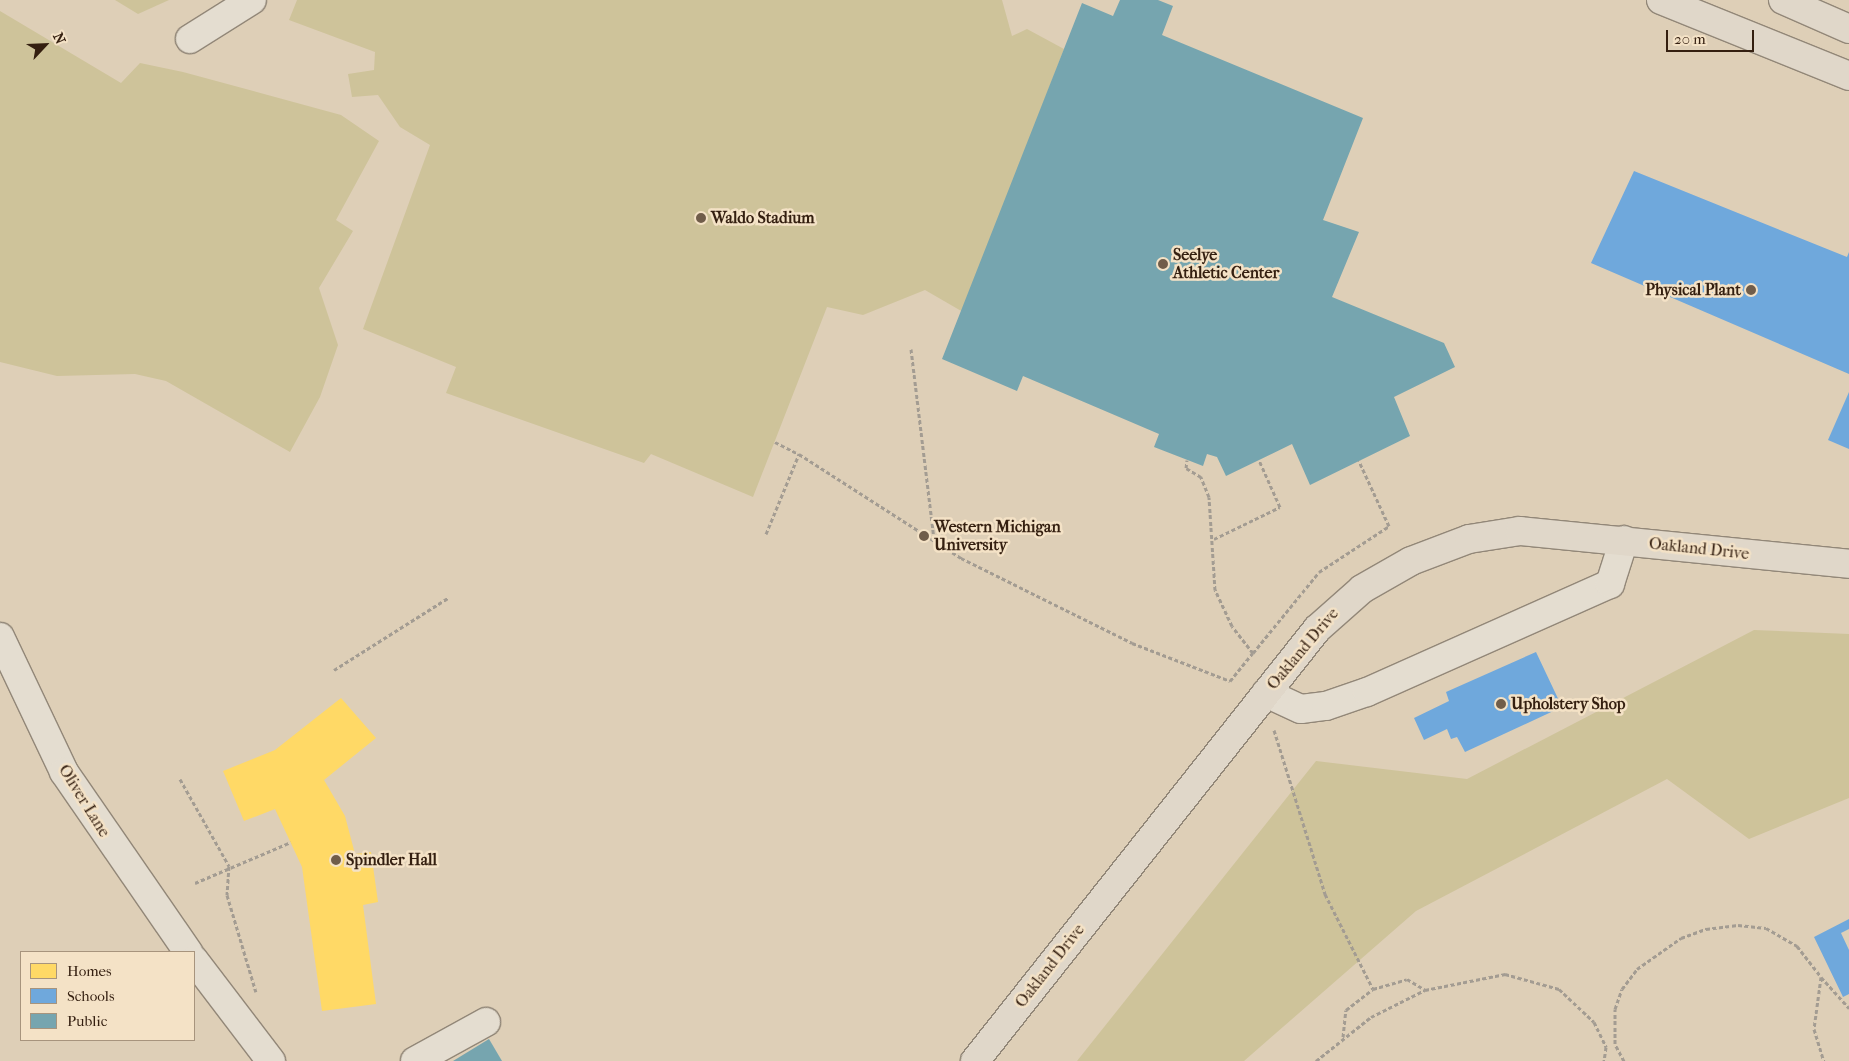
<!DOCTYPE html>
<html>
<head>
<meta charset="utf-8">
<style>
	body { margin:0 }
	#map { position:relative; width:1849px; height:1061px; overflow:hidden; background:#decfb7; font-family:"IM FELL French Canon",serif }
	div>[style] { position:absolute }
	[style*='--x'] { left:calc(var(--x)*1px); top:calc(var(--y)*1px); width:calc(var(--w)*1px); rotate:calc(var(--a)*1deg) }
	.green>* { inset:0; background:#cec39a }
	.homes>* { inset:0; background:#ffd966 }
	.schools>* { inset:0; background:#6fa8dc }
	.public>* { inset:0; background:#76a5af }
	.path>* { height:3px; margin-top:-1.5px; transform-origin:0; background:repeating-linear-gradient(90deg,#a39c92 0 4px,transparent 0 6.5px) }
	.roads { filter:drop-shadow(1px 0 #928778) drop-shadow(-1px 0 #928778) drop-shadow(0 1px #928778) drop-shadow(0 -1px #928778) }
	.minor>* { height:28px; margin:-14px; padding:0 14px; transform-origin:14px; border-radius:14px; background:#e4ddd0 }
	.major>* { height:28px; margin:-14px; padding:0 14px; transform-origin:14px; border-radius:14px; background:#e0d7c9 }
	.dots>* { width:14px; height:14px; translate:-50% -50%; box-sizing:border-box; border:2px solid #f4e2c6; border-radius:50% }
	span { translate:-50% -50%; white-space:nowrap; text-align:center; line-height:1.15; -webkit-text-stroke:5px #f4e2c6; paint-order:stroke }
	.poi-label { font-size:16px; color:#341f10; font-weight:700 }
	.left { translate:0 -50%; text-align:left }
	.right { translate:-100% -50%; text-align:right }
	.street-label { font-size:16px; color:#341f10 }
	.legend { position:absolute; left:20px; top:951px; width:175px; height:90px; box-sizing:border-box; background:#f4e2c6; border:1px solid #a7947d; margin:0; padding:6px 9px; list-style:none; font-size:15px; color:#341f10 }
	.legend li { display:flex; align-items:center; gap:10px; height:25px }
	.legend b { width:25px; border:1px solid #a7947d }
	.north { position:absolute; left:20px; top:20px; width:50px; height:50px; -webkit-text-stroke:4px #f4e2c6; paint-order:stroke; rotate:65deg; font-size:14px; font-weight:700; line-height:20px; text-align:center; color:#341f10 }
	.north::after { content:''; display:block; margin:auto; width:18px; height:22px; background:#341f10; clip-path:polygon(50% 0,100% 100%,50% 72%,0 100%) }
	.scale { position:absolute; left:1666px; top:30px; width:88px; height:22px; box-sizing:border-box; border:2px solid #341f10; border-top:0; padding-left:6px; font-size:15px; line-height:18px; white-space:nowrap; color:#341f10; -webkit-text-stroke:4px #f4e2c6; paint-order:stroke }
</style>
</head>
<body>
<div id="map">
	<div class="green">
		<div style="clip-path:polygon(115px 0,169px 0,138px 14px)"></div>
		<div style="clip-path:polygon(297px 0,1002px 0,1012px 36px,1027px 29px,1064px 49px,963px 312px,925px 290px,863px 315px,827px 307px,753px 497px,651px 454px,644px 463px,446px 393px,456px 367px,363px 329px,430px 145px,400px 127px,378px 95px,352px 97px,348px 74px,374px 70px,375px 52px,289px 20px)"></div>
		<div style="clip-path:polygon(0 11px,121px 83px,140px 63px,183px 72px,341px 115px,379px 141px,336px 220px,353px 231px,319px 288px,338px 345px,320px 397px,290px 452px,166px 381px,135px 374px,57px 376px,0 362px)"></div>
		<div style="clip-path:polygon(1754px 630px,1849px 634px,1849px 798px,1749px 839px,1667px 779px,1416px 911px,1244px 1061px,1077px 1061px,1316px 761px,1467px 779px)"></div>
	</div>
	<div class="homes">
		<div style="clip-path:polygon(341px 698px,376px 738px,324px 780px,345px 816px,355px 854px,371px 852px,378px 902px,363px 905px,376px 1004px,322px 1011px,302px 867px,275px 809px,244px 821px,223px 771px,275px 750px)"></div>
	</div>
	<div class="schools">
		<div style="clip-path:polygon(1634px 171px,1847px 257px,1849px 252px,1849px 374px,1591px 263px)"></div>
		<div style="clip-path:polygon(1849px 392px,1849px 449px,1828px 440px)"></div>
		<div style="clip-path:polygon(1536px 652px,1562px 707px,1465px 752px,1457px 737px,1451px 739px,1447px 729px,1424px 740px,1414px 718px,1449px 701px,1446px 692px)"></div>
		<div style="clip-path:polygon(1849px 919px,1849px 929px,1841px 933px,1849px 950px,1849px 994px,1843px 997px,1814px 937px)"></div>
	</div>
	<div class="public">
		<div style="clip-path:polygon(1120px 0,1158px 0,1173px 6px,1162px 35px,1363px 118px,1323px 220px,1359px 232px,1332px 297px,1444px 343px,1455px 367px,1394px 397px,1410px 436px,1310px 485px,1292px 444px,1226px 476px,1217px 457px,1207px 454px,1203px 466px,1154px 447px,1159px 434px,1023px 376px,1017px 391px,942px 359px,1082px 3px,1113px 16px)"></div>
		<div style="clip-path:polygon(489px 1039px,502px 1061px,453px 1061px)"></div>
	</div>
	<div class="path">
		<div style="--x:911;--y:349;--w:192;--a:83.1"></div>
		<div style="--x:775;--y:442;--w:27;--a:27"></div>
		<div style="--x:766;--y:534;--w:87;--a:-67.6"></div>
		<div style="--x:799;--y:454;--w:193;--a:32.7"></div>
		<div style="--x:961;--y:558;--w:191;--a:26.4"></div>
		<div style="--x:1132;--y:643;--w:105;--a:21.2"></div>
		<div style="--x:1230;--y:681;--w:36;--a:-51"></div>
		<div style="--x:1253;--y:653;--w:34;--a:-128"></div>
		<div style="--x:1232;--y:626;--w:40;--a:-115"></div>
		<div style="--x:1215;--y:590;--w:93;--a:-93.7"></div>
		<div style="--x:1209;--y:497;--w:22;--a:-112"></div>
		<div style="--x:1201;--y:477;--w:17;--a:-149"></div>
		<div style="--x:1186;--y:468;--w:8;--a:-83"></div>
		<div style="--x:1214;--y:539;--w:73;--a:-25.9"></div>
		<div style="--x:1280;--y:507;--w:51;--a:-114.1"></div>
		<div style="--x:1253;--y:653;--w:104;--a:-50.8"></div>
		<div style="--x:1319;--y:572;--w:84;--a:-33.3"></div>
		<div style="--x:1389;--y:526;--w:72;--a:-114.8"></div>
		<div style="--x:334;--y:670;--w:135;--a:-32.3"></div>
		<div style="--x:1274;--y:730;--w:172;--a:72.7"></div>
		<div style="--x:1325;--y:894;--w:106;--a:63.2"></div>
		<div style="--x:1373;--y:989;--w:35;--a:-16"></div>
		<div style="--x:1407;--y:979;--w:21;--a:31"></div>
		<div style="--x:180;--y:779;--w:100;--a:60.6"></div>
		<div style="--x:229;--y:866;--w:29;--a:94"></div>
		<div style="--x:227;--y:895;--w:101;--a:73.4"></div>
		<div style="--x:195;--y:883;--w:104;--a:-23.1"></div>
		<div style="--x:1821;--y:977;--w:42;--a:47.9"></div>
		<div style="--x:1343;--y:1037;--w:27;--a:-84"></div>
		<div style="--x:1346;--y:1010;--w:34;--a:-38"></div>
		<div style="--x:1316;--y:1061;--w:70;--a:-38.7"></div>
		<div style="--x:1371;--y:1017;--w:60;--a:-26.6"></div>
		<div style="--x:1425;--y:990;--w:82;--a:-11.3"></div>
		<div style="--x:1505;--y:974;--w:56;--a:15.5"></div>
		<div style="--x:1559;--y:989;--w:48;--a:43.3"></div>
		<div style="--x:1594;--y:1022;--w:28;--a:64"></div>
		<div style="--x:1606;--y:1047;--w:14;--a:98"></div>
		<div style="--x:1624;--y:1061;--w:19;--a:-118"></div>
		<div style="--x:1615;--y:1044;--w:35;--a:-90"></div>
		<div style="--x:1615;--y:1009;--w:21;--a:-71"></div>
		<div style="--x:1622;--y:989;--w:25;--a:-53"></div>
		<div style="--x:1637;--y:969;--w:54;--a:-35.2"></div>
		<div style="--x:1681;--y:938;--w:27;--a:-20"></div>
		<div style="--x:1706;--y:929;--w:32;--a:-7"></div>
		<div style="--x:1738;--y:925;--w:28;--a:6"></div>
		<div style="--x:1766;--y:928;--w:36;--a:30"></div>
		<div style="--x:1797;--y:946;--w:39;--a:52"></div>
		<div style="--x:1821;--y:977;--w:52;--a:97.7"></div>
		<div style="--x:1814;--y:1029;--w:34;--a:73"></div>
	</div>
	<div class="roads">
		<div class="minor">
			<div style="--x:190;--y:39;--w:73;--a:-32.2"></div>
			<div style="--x:0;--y:637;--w:149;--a:64.6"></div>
			<div style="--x:64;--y:772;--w:219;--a:55.4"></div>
			<div style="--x:1266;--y:693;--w:38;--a:25"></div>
			<div style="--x:1301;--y:709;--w:25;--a:-7"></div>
			<div style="--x:1326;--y:706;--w:43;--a:-18.9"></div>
			<div style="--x:1367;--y:692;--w:266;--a:-24"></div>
			<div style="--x:1610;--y:584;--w:46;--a:-72.3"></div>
			<div style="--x:194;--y:960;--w:127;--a:52.7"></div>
			<div style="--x:415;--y:1061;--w:81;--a:-28.8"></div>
		</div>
		<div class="major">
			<div style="--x:1661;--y:0;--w:203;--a:22"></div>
			<div style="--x:1783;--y:0;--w:72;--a:23.7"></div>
			<div style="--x:975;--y:1061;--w:551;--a:-51.63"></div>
			<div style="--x:1317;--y:629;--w:60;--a:-41.6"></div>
			<div style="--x:1362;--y:589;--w:56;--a:-29.7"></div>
			<div style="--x:1411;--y:561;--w:62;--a:-20.8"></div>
			<div style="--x:1469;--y:539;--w:52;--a:-8.9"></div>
			<div style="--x:1520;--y:531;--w:331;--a:5.7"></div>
		</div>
	</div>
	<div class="dots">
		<div style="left:701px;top:218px;background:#705d4a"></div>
		<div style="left:1163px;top:264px;background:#705d4a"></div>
		<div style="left:1751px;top:290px;background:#705d4a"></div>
		<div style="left:924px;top:536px;background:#705d4a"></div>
		<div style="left:1501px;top:704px;background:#705d4a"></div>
		<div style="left:336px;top:860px;background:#705d4a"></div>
	</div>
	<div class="poi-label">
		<span class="left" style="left:711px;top:218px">Waldo Stadium</span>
		<span class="left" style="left:1173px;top:264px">Seelye<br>Athletic Center</span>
		<span class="right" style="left:1741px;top:290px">Physical Plant</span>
		<span class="left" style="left:934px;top:536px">Western Michigan<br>University</span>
		<span class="left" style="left:1511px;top:704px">Upholstery Shop</span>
		<span class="left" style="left:346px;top:860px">Spindler Hall</span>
	</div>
	<div class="street-label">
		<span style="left:1699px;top:549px;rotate:6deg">Oakland Drive</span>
		<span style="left:1303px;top:649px;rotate:-50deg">Oakland Drive</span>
		<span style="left:84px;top:801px;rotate:58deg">Oliver Lane</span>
		<span style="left:1050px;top:966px;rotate:-52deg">Oakland Drive</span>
	</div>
	<ul class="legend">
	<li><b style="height:14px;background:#ffd966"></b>Homes</li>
	<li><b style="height:14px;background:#6fa8dc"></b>Schools</li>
	<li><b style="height:14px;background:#76a5af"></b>Public</li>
	</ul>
	<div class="north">N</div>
	<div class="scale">20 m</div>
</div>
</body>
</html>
